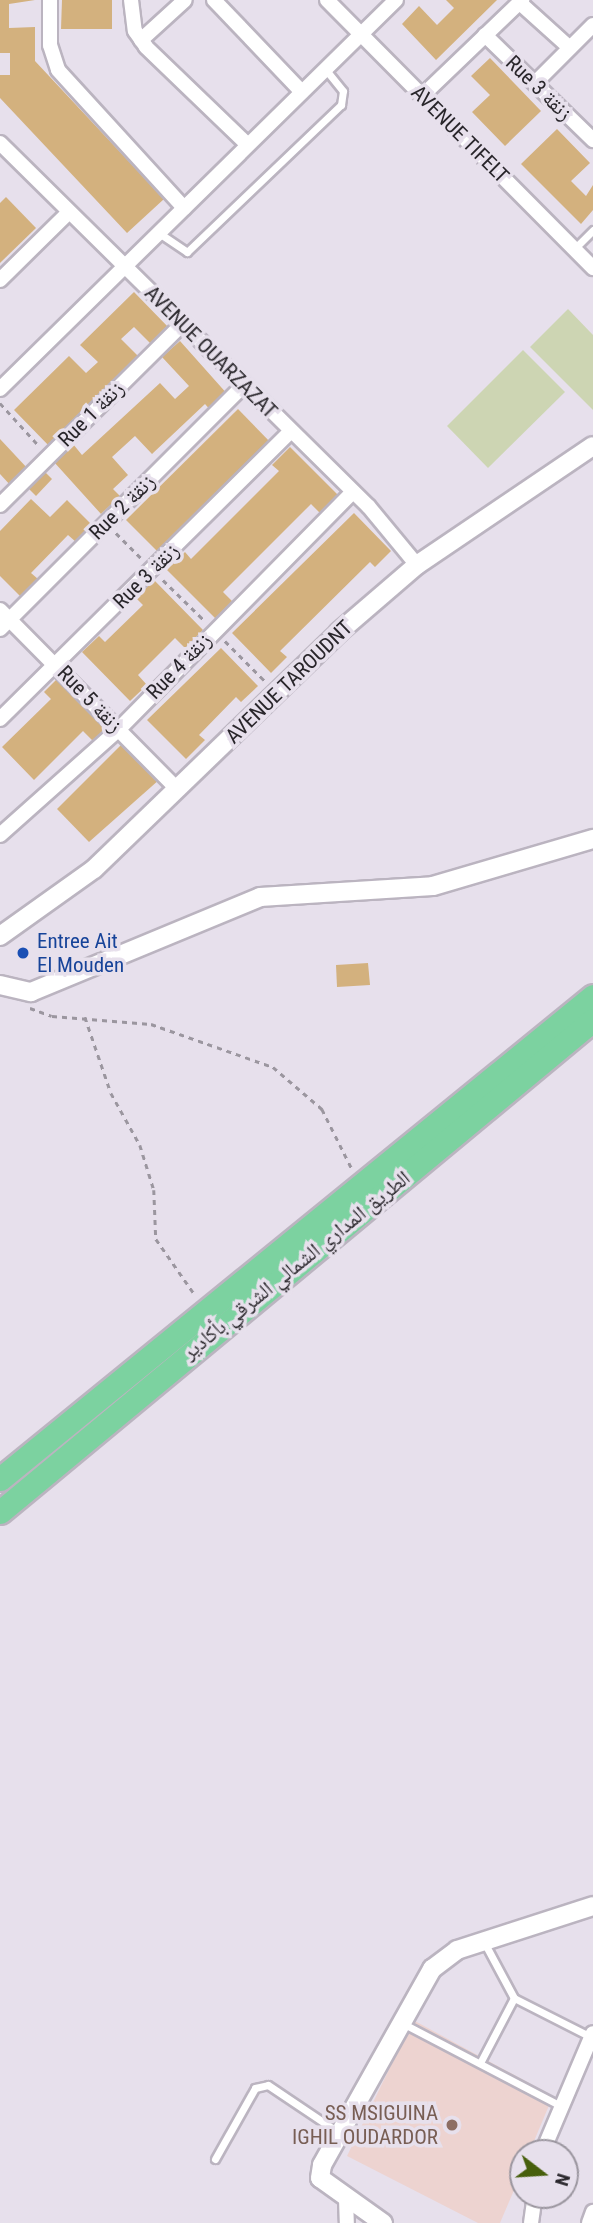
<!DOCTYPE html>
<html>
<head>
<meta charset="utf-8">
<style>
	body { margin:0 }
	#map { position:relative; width:593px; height:2223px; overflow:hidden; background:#e7e0ec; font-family:"Roboto Condensed","Noto Naskh Arabic",sans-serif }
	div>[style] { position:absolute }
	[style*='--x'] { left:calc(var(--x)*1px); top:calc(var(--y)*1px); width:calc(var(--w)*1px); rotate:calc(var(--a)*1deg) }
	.education>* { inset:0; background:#edd3d0 }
	.green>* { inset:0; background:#cdd5b3 }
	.building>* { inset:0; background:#d3b17e }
	.path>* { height:2.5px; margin-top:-1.25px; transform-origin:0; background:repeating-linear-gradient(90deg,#9b969f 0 5px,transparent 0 10px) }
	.roads { filter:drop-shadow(2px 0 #bbb4c0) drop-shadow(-2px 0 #bbb4c0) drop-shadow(0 2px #bbb4c0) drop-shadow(0 -2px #bbb4c0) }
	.service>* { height:7px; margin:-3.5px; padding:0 3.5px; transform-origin:3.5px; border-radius:3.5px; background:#fff }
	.minor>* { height:14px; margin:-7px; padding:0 7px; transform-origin:7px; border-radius:7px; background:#fff }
	.tertiary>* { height:18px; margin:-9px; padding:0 9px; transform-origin:9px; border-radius:9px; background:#fff }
	.trunk>* { height:23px; margin:-11.5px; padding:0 11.5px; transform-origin:11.5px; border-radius:11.5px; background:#7cd2a0 }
	.dots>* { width:19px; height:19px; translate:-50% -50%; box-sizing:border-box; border:4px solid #e7e0ec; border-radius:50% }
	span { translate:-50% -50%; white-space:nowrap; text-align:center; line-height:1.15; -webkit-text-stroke:7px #e7e0ec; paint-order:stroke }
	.street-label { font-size:21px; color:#29262b }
	.transit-label { font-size:21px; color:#164399 }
	.left { translate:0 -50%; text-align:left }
	.education-label { font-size:21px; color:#785e54 }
	.right { translate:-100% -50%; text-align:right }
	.north { position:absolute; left:509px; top:2139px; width:70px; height:70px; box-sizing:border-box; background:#e7e0ec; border:2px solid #9b969f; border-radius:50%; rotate:107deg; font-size:19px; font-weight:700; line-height:28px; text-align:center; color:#29262b }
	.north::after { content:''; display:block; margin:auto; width:24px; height:32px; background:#475f0c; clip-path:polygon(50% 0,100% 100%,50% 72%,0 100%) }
</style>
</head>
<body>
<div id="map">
	<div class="education">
		<div style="clip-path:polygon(413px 2020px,553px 2096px,529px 2153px,523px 2153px,523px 2169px,500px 2223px,478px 2223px,347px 2156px)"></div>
	</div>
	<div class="green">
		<div style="clip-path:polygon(568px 309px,593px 335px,593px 410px,530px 347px)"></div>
		<div style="clip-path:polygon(523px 350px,565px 392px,488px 468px,447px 426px)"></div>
	</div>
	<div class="building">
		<div style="clip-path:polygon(0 0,35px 0,9px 4px,9px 28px,35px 27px,35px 61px,164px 199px,127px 233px,0 98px,0 75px,10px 75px,10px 53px,0 53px)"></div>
		<div style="clip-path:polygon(62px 0,112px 0,112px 29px,61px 29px)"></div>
		<div style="clip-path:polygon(446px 0,497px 0,436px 60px,402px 24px,419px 6px,437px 25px,454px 8px)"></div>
		<div style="clip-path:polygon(490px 58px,541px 111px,505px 146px,472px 112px,490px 95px,471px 76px)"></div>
		<div style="clip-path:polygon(557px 129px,590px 163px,571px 181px,586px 196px,593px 185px,593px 210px,581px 224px,521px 164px)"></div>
		<div style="clip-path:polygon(6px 197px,36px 228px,0 263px,0 203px)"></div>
		<div style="clip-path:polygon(134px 292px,170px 329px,153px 346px,134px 327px,121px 339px,138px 356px,51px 448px,14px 410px,69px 356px,86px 373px,98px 362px,80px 345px)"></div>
		<div style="clip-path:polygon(180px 341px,229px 396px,212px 412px,205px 404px,152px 454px,135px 436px,112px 457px,128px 475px,113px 489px,120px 496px,101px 514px,54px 462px,73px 444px,82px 455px,160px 383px,175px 399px,189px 386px,162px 357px)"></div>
		<div style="clip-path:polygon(238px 409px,272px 444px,160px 554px,126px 520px)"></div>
		<div style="clip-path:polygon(0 439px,29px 470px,12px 487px,0 474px)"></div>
		<div style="clip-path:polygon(290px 447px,339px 496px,321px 514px,311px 504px,223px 592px,233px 602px,216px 619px,167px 570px,185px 552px,191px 559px,279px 471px,272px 465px)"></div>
		<div style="clip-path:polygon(42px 469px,52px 479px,36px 496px,26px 486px)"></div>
		<div style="clip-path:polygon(31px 499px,50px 517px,67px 500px,92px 525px,76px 542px,68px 535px,31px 573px,38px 579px,21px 597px,0 576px,0 531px)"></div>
		<div style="clip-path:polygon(354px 513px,391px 551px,375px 567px,370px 562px,280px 651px,287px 657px,271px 673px,232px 633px)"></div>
		<div style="clip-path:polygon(154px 580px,203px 630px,185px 648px,175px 638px,138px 675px,147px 685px,130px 701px,82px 652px,99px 636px,105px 642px,143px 605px,136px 598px)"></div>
		<div style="clip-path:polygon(221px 648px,258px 686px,241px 702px,236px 697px,199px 735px,205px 740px,186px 759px,147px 720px)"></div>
		<div style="clip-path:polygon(62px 674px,111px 723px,93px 741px,83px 731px,34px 780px,2px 747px,51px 699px,44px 692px)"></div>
		<div style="clip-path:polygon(124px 742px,160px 779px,89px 842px,57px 809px)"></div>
		<div style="clip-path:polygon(368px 963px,370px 985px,337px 987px,336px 965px)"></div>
	</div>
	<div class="path">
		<div style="--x:0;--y:403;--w:59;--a:47.7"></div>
		<div style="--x:116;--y:533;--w:35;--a:45"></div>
		<div style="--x:163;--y:580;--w:60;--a:44.3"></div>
		<div style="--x:225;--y:641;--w:57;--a:45"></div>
		<div style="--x:30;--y:1008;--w:23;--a:20"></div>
		<div style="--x:52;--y:1016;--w:99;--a:4.6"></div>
		<div style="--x:151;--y:1024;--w:129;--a:19.4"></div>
		<div style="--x:273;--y:1067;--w:65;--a:40.6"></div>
		<div style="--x:322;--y:1109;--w:67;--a:63.4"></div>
		<div style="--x:85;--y:1017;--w:80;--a:71.1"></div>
		<div style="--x:111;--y:1093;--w:60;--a:60.9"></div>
		<div style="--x:140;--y:1145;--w:47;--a:72.7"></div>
		<div style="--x:154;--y:1190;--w:49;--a:87.7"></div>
		<div style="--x:156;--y:1239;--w:68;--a:55.1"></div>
	</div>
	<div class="roads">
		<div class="service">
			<div style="--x:159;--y:233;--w:34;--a:34"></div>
			<div style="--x:187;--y:252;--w:213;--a:-43.7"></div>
			<div style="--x:341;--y:105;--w:14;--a:-82"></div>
			<div style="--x:343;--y:91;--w:28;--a:-129"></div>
			<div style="--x:574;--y:249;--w:27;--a:-45"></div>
			<div style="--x:514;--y:1998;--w:86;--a:26.9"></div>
			<div style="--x:404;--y:2024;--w:177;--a:27.6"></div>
			<div style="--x:480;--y:2063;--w:73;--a:-62.4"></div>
			<div style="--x:514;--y:1998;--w:61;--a:-118.2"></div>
			<div style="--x:215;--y:2159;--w:81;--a:-60.6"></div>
			<div style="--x:255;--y:2088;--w:13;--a:-13"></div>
			<div style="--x:268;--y:2085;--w:84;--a:33.9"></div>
		</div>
		<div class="minor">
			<div style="--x:50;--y:0;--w:45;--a:90"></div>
			<div style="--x:50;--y:45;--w:26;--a:72"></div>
			<div style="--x:58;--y:70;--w:187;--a:47.6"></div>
			<div style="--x:131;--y:0;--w:31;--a:83"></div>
			<div style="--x:135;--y:31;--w:19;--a:55"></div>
			<div style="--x:146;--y:47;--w:141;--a:43.9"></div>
			<div style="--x:214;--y:0;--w:127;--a:46.3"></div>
			<div style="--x:327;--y:0;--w:378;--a:45.2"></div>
			<div style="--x:520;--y:3;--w:67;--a:42"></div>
			<div style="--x:485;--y:35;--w:151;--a:44.2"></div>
			<div style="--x:141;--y:40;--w:59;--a:-42.3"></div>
			<div style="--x:535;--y:83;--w:82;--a:-45"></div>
			<div style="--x:422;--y:96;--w:139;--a:-43.8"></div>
			<div style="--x:0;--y:143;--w:518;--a:44.61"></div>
			<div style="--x:369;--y:507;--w:75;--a:50.4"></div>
			<div style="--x:0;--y:280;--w:97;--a:-44.6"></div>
			<div style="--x:0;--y:389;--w:555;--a:-44.49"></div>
			<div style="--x:0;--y:505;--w:257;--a:-44.8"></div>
			<div style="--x:0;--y:610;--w:253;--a:45.3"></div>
			<div style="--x:0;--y:629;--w:345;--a:-45"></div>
			<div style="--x:0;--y:719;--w:409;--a:-44.7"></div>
			<div style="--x:0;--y:835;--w:159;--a:-41.7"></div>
			<div style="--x:119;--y:729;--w:333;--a:-45.4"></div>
			<div style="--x:542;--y:2153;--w:130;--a:-67"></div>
			<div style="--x:346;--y:2199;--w:24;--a:88"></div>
			<div style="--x:531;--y:2223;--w:28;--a:-82"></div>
			<div style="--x:589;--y:2223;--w:12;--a:-70"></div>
		</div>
		<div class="tertiary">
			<div style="--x:0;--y:936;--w:115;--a:-35.5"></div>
			<div style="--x:94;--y:869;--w:341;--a:-44"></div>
			<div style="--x:339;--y:632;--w:103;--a:-40.7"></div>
			<div style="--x:417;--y:565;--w:212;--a:-34.1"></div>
			<div style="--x:0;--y:985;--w:32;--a:13"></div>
			<div style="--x:31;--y:992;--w:248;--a:-22.5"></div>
			<div style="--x:260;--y:897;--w:173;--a:-3.6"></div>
			<div style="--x:433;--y:886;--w:167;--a:-16.4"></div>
			<div style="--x:383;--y:2223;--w:77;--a:-144.5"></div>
			<div style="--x:320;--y:2178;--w:13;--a:-81"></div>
			<div style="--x:322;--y:2165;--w:225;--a:-60.7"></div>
			<div style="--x:432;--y:1969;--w:31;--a:-37"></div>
			<div style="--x:457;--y:1950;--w:143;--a:-17.9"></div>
		</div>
		<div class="trunk">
			<div style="--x:0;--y:1479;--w:765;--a:-39.16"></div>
			<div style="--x:0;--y:1512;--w:771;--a:-39.68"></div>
		</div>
	</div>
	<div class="dots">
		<div style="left:23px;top:953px;background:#1a4fb4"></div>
		<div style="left:452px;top:2125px;background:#8d6e63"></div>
	</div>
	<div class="street-label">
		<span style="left:539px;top:88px;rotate:44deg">Rue 3 زنقة</span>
		<span style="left:460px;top:134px;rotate:45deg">AVENUE TIFELT</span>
		<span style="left:211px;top:352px;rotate:45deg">AVENUE OUARZAZAT</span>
		<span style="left:91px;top:414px;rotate:-45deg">Rue 1 زنقة</span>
		<span style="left:122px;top:507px;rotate:-45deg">Rue 2 زنقة</span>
		<span style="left:146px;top:576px;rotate:-45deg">Rue 3 زنقة</span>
		<span style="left:179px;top:666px;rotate:-46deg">Rue 4 زنقة</span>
		<span style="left:289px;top:682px;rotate:-44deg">AVENUE TAROUDNT</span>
		<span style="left:90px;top:699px;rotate:46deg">Rue 5 زنقة</span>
		<span style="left:296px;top:1265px;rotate:-39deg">الطريق المداري الشمالي الشرقي بأكادير</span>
	</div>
	<div class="transit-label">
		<span class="left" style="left:37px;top:953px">Entree Ait<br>El Mouden</span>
	</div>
	<div class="education-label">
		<span class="right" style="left:438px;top:2125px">SS MSIGUINA<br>IGHIL OUDARDOR</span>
	</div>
	<div class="north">N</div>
</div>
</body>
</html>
